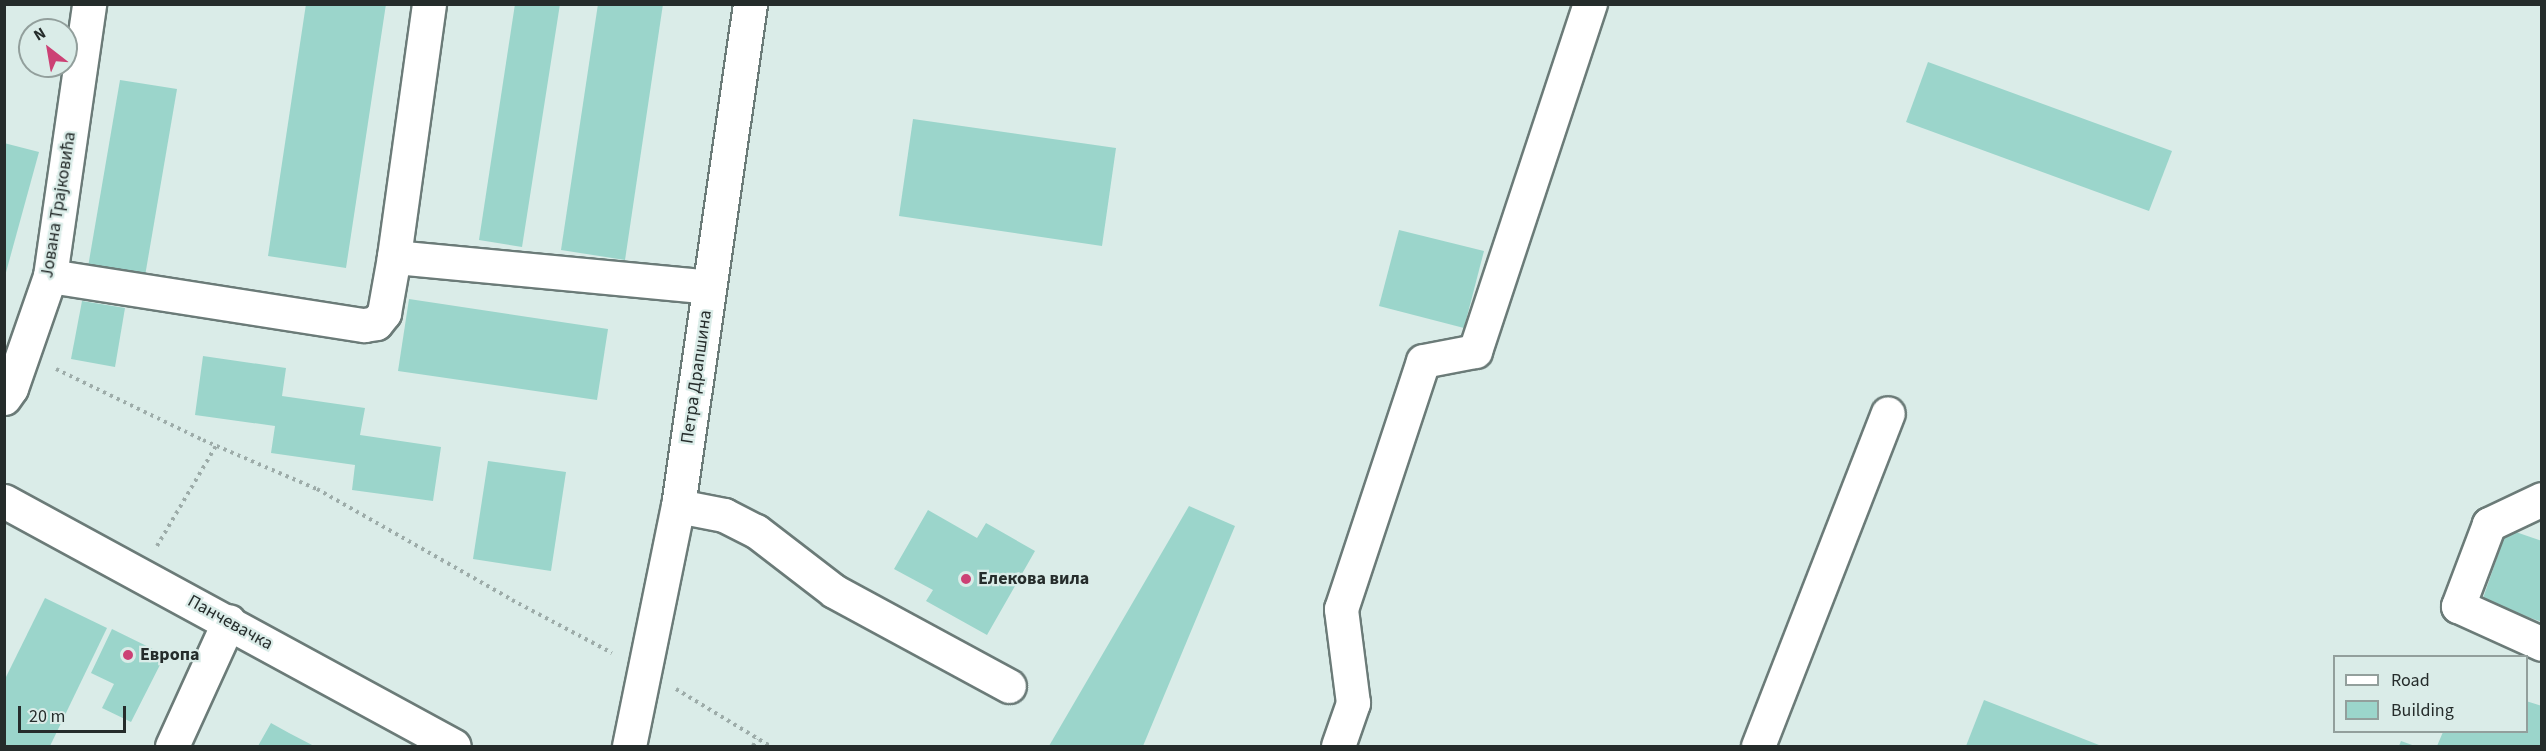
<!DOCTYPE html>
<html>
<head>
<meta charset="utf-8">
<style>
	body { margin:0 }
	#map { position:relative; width:2546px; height:751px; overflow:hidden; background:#daece8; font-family:"Source Sans 3",sans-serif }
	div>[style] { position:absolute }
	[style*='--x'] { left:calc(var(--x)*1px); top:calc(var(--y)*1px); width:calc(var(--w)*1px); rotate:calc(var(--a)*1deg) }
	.building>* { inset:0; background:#9bd5cb }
	.path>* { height:4px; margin-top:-2px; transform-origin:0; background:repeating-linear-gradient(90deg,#9daca9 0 3px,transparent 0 7.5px) }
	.roads { filter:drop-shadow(2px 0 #6b7b78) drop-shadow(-2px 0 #6b7b78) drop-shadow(0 2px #6b7b78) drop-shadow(0 -2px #6b7b78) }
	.minor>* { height:33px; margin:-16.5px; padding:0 16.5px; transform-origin:16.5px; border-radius:16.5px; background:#fff }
	.dots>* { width:16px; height:16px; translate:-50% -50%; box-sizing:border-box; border:3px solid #daece8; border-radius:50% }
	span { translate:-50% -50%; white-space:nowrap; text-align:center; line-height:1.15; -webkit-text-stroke:4.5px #daece8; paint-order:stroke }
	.street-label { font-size:18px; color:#252c2b }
	.poi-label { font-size:18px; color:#252c2b; font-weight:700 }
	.left { translate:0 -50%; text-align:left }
	.frame { position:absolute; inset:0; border:6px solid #252c2b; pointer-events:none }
	.legend { position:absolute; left:2333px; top:655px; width:195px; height:78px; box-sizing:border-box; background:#daece8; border:2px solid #929f9c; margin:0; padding:8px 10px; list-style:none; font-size:18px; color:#252c2b }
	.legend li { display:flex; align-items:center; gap:12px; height:30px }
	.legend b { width:30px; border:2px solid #929f9c }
	.north { position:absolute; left:18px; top:18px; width:60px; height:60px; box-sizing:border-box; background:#daece8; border:2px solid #929f9c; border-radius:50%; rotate:329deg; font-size:16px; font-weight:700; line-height:24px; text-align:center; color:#252c2b }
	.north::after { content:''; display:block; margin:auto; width:21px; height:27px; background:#cc4175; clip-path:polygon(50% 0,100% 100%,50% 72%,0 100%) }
	.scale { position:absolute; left:18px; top:706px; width:108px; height:27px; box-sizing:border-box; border:3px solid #252c2b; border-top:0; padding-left:8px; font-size:18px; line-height:21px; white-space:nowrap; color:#252c2b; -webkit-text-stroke:4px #daece8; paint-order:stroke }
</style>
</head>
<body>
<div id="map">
	<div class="building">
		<div style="clip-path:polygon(306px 4px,386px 4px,346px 268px,268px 256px)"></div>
		<div style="clip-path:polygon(515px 4px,560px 4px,522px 247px,479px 240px)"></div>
		<div style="clip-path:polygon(598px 4px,663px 4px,625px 260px,561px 250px)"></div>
		<div style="clip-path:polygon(1928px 62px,2172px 151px,2149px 211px,1906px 122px)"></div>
		<div style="clip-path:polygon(120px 80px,177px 89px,145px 276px,88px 267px)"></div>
		<div style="clip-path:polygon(913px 119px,1116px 148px,1102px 246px,899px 216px)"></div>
		<div style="clip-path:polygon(4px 143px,39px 152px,5px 276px,4px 276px)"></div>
		<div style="clip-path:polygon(1399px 230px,1484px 251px,1464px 328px,1379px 306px)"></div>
		<div style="clip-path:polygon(409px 299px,608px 329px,597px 400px,398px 371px)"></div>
		<div style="clip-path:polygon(82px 301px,125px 308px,115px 367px,71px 359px)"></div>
		<div style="clip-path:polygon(203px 356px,286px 368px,282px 396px,365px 408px,360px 435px,441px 447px,433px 501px,352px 490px,355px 465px,271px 453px,275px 426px,195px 415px)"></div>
		<div style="clip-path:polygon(488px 461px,566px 472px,551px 571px,473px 559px)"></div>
		<div style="clip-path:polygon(1189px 506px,1235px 526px,1143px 746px,1049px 746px)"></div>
		<div style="clip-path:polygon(928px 510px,977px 538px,986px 523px,1035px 551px,987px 635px,926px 601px,933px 590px,894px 569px)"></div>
		<div style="clip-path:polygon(2507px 529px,2542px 541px,2542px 622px,2482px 601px)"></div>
		<div style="clip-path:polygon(45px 598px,107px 628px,50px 746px,4px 746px,4px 681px)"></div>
		<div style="clip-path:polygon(112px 629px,165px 655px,131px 722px,102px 708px,114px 684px,91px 673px)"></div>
		<div style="clip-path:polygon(1984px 700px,2099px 745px,2098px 746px,1966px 746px)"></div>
		<div style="clip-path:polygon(2526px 701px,2542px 706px,2542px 746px,2437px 746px,2443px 732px,2526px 732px)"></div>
		<div style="clip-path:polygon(271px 723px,289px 733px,314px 746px,258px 746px)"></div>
		<div style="clip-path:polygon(2401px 741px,2415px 746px,2399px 746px)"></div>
	</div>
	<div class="path">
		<div style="--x:56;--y:369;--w:163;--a:25.8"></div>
		<div style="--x:203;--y:440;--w:124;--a:23.3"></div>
		<div style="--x:317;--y:489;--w:224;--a:29.6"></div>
		<div style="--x:512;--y:600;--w:113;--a:27.9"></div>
		<div style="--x:157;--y:546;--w:116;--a:-59.5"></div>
		<div style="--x:676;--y:689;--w:110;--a:31.2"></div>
		<div style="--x:753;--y:746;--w:8;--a:-60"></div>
	</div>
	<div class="roads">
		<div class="minor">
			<div style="--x:429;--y:4;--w:255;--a:97.9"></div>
			<div style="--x:394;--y:257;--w:316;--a:5.4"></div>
			<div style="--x:50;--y:276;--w:318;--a:8.9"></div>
			<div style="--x:364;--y:325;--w:12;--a:-9"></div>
			<div style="--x:376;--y:323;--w:13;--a:-51"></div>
			<div style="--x:384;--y:313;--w:57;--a:-79.9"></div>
			<div style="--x:4;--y:398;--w:12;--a:-55"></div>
			<div style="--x:11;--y:388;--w:119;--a:-70.8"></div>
			<div style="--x:50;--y:276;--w:275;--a:-81.8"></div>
			<div style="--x:2542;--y:499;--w:59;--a:154.7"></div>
			<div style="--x:2489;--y:524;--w:88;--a:110.7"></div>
			<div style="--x:2458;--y:606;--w:92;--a:24.3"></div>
			<div style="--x:4;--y:501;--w:512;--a:28.57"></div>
			<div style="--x:678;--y:506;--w:47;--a:11.1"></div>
			<div style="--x:724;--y:515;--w:36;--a:27"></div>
			<div style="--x:756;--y:531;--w:98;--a:37.6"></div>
			<div style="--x:834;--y:591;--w:199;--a:28.5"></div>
			<div style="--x:172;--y:746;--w:137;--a:-65.5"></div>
			<div style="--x:629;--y:746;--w:245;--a:-78.5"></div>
			<div style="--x:678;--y:506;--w:507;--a:-81.84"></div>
			<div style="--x:1338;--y:746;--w:46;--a:-70.8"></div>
			<div style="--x:1353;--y:703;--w:95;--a:-97.3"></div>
			<div style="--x:1341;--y:609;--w:261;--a:-71.7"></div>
			<div style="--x:1423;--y:361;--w:53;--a:-10.9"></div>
			<div style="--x:1475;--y:351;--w:366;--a:-71.7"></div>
			<div style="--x:1758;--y:746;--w:357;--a:-68.7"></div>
		</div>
	</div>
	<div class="dots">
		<div style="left:966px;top:579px;background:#cc4175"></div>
		<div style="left:128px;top:655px;background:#cc4175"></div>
	</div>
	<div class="street-label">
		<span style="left:59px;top:205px;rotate:-81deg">Јована Трајковића</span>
		<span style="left:697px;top:377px;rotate:-82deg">Петра Драпшина</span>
		<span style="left:230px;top:623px;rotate:29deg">Панчевачка</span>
	</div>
	<div class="poi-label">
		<span class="left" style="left:978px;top:579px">Елекова вила</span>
		<span class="left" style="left:140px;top:655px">Европа</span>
	</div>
	<div class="frame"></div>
	<ul class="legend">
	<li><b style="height:8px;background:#fff"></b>Road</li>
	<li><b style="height:16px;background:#9bd5cb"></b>Building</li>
	</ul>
	<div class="north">N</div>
	<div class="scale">20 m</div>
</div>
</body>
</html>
